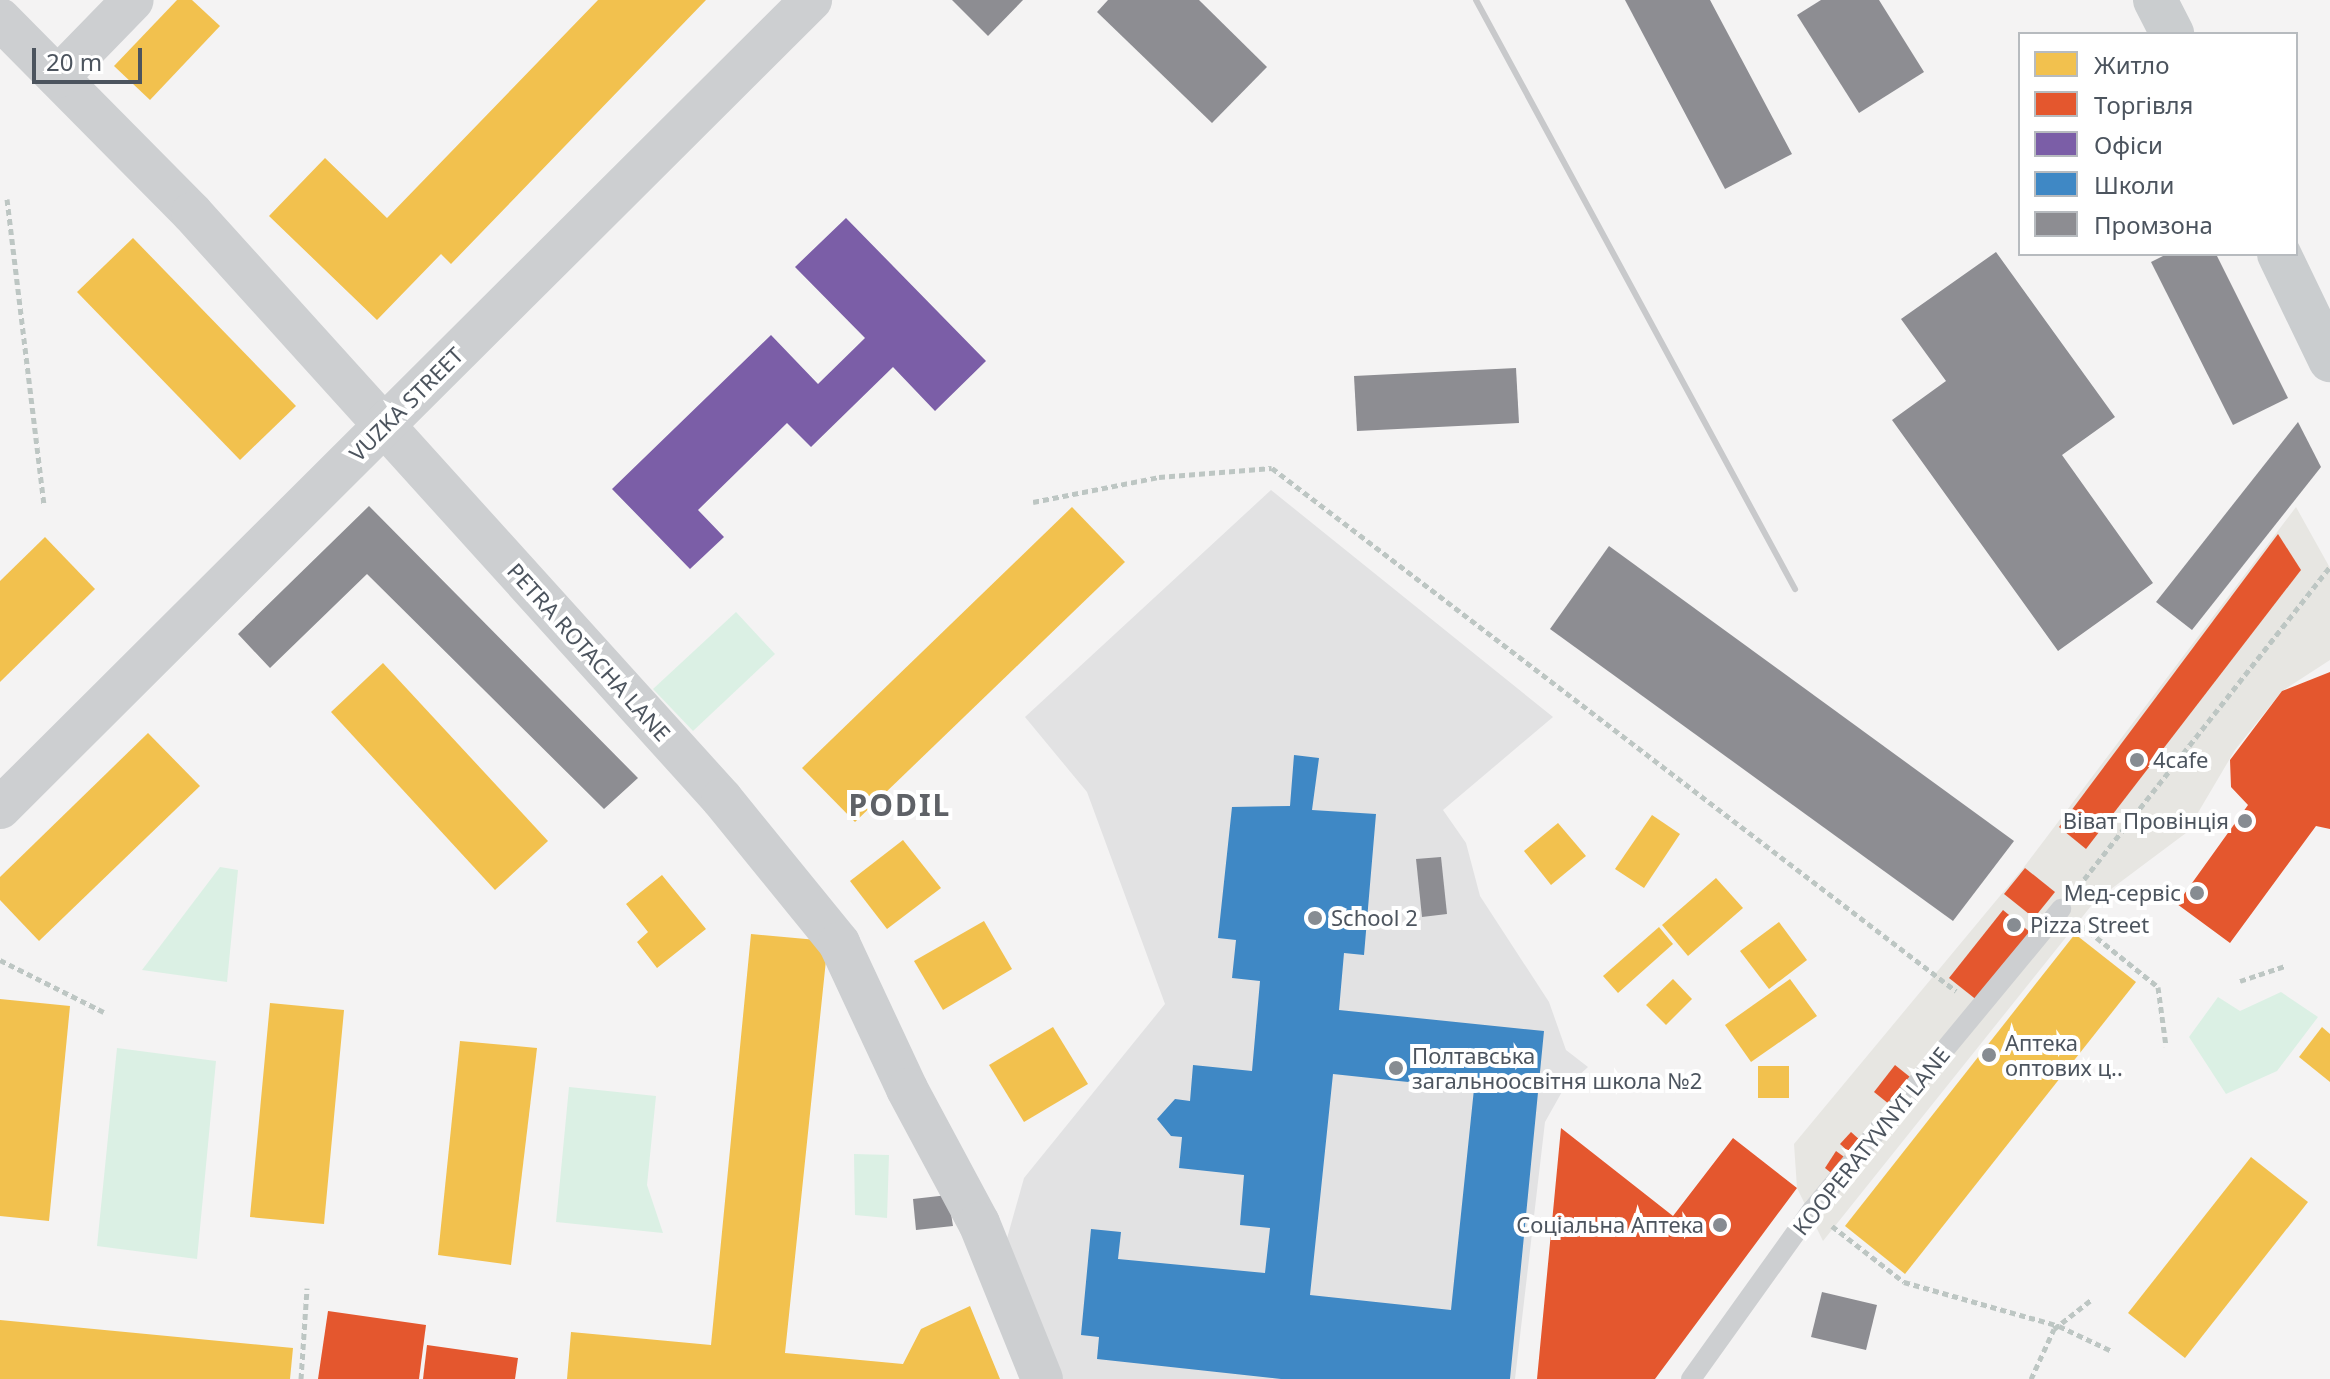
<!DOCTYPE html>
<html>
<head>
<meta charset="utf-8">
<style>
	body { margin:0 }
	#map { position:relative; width:2330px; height:1379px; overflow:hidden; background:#f4f3f3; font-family:"Noto Sans",sans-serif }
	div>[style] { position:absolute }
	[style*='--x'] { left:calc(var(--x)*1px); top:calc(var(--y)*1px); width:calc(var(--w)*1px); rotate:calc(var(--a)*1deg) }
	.commercial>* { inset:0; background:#e7e6e2 }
	.education>* { inset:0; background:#e2e2e3 }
	.green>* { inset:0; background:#dbf0e4 }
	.homes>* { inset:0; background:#f2c14e }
	.shops>* { inset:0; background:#e4572e }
	.offices>* { inset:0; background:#7b5ea7 }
	.schools>* { inset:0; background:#3f88c5 }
	.industry>* { inset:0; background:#8d8d92 }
	.path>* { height:5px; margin-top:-2.5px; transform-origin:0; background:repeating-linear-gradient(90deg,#bdc6c3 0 6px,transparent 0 10px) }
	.lane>* { height:20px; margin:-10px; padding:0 10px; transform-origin:10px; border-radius:10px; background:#cdcfd1 }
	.street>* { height:42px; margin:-21px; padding:0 21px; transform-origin:21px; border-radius:21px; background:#cdcfd1 }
	.primary>* { height:44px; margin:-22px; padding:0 22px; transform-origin:22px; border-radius:22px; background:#cacdcf }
	.rail>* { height:6px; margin:-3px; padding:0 3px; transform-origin:3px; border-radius:3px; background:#c8c9cb }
	.dots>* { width:22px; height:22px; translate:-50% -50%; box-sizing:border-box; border:4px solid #fff; border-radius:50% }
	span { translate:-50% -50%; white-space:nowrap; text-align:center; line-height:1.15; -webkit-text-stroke:8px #fff; paint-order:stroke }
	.street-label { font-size:22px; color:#4c545e }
	.poi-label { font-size:22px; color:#4c545e }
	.left { translate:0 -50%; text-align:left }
	.right { translate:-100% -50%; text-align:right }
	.district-label { font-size:30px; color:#5f6267; font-weight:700; letter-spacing:2px }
	.legend { position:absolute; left:2018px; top:32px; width:280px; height:224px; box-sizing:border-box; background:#fff; border:2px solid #b7bbbf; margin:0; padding:10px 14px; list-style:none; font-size:24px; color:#4c545e }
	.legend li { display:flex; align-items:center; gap:16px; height:40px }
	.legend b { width:40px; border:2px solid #b7bbbf }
	.scale { position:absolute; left:32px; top:48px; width:110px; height:36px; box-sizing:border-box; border:4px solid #4c545e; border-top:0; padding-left:10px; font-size:24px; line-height:28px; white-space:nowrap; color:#4c545e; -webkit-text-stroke:6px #fff; paint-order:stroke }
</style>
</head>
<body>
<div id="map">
	<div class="commercial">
		<div style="clip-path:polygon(2296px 507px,2330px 568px,2330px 660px,2282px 691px,2235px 750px,2186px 833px,2095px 901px,1823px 1241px,1797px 1188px,1794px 1144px,2024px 867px)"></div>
	</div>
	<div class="education">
		<div style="clip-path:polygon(1271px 490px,1553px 717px,1443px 810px,1466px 843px,1480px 896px,1549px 1002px,1566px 1050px,1588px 1067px,1563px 1090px,1545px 1122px,1515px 1379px,1054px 1379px,1006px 1242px,1024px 1178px,1165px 1004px,1087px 792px,1025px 717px)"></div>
	</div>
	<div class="green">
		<div style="clip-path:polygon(736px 612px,775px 654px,693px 731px,653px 689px)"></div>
		<div style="clip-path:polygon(220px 867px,238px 870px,227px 982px,142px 970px)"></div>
		<div style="clip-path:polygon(2281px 992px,2318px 1017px,2277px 1071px,2226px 1094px,2189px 1037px,2218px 997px,2240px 1011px)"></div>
		<div style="clip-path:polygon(117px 1048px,216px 1061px,197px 1259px,97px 1246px)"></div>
		<div style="clip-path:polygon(569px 1087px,656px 1096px,647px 1185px,663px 1233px,556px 1222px)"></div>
		<div style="clip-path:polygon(854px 1154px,889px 1155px,887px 1218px,855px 1215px)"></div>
	</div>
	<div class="homes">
		<div style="clip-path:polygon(177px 0,192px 0,220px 26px,150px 100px,114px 66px)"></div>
		<div style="clip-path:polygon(598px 0,706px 0,451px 264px,441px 254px,377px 320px,269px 216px,325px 158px,387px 218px)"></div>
		<div style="clip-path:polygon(133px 238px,296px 406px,240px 460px,77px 292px)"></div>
		<div style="clip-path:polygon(1072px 507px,1125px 562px,855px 822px,802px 768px)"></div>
		<div style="clip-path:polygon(45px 537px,95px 589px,0 682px,0 581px)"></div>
		<div style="clip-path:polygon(383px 663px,548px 841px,495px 890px,331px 712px)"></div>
		<div style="clip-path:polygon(148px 733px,200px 786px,39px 941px,0 900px,0 877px)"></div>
		<div style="clip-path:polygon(1652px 815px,1680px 834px,1644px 888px,1615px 869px)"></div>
		<div style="clip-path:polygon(1558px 823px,1586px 856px,1551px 885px,1524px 851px)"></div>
		<div style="clip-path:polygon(903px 840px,941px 888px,887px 929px,850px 881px)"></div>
		<div style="clip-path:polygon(662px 875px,706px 929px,657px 968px,637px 942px,648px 932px,626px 904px)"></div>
		<div style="clip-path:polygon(1716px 878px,1743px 908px,1688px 956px,1662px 925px)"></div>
		<div style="clip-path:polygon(984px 921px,1012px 969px,943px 1010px,914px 961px)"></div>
		<div style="clip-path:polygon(1779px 922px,1807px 960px,1769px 989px,1740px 951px)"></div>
		<div style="clip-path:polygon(1659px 927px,1673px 944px,1618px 993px,1603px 976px)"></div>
		<div style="clip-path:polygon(751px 934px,828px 941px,785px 1353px,903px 1364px,921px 1329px,970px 1306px,1000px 1379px,567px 1379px,571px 1332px,711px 1345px)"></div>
		<div style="clip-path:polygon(2075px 934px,2136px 982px,1905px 1274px,1845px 1226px)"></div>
		<div style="clip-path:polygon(1673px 979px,1692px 999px,1666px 1025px,1646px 1005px)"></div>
		<div style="clip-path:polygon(1790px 979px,1817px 1016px,1751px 1062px,1725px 1025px)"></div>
		<div style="clip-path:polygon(0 999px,70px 1006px,49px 1221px,0 1216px)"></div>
		<div style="clip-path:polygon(270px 1003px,344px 1010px,324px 1224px,250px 1217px)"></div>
		<div style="clip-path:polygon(1053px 1027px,1088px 1084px,1024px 1122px,989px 1065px)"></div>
		<div style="clip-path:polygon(2322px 1027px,2330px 1034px,2330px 1082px,2299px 1057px)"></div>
		<div style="clip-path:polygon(460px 1041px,537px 1048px,511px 1265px,438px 1255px)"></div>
		<div style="clip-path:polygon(1758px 1066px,1789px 1066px,1789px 1098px,1758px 1098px)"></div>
		<div style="clip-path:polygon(2251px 1157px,2308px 1202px,2185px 1358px,2128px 1313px)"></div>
		<div style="clip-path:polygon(0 1320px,293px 1348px,290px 1379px,0 1379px)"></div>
	</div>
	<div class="shops">
		<div style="clip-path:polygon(2278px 534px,2301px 570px,2086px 849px,2059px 827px)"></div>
		<div style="clip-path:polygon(2330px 672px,2330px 829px,2316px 826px,2230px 943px,2177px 904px,2248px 805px,2231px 787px,2230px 760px,2282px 691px)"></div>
		<div style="clip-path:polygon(2025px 868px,2055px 892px,2034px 918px,2004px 894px)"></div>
		<div style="clip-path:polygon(2003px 910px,2031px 933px,1978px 1001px,1949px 978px)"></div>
		<div style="clip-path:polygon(1895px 1065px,1915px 1081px,1894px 1108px,1874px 1092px)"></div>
		<div style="clip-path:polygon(1561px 1128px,1673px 1216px,1733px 1138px,1797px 1188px,1655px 1379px,1537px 1379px)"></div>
		<div style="clip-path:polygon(1851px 1132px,1861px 1141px,1850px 1153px,1840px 1144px)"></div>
		<div style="clip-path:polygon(1836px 1151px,1847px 1159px,1835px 1176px,1825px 1168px)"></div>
		<div style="clip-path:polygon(328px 1311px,426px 1325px,419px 1379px,318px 1379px)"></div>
		<div style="clip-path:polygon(427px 1345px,518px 1358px,515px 1379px,423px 1379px)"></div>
	</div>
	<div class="offices">
		<div style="clip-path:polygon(846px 218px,986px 361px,935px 411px,893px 367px,811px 447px,787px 423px,698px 510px,724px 537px,690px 569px,612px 489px,771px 335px,818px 384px,865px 338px,795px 267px)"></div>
	</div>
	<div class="schools">
		<div style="clip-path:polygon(evenodd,1294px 755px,1319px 758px,1312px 810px,1376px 814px,1364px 955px,1344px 953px,1339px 1010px,1544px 1031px,1510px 1379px,1281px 1379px,1097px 1359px,1099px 1337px,1081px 1335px,1091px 1229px,1121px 1232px,1118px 1259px,1265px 1273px,1270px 1228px,1240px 1225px,1244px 1175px,1179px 1168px,1182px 1137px,1171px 1136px,1157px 1119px,1175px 1099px,1190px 1101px,1193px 1065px,1252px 1071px,1260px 981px,1232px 978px,1236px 940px,1218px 938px,1232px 807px,1290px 806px,1294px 755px,1333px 1074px,1474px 1089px,1451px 1310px,1310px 1295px,1333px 1074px)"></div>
	</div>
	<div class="industry">
		<div style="clip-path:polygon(952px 0,1023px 0,988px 36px)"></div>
		<div style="clip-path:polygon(1108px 0,1199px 0,1267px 67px,1212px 123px,1097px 12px)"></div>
		<div style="clip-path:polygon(1625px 0,1710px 0,1792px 154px,1725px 189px)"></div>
		<div style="clip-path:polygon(1821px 0,1879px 0,1924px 72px,1859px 113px,1797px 15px)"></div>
		<div style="clip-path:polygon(1996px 252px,2115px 417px,2062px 455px,2153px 583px,2058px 651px,1892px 420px,1946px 381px,1901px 319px)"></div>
		<div style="clip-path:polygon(2167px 254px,2216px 254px,2288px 398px,2233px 425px,2151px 262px)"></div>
		<div style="clip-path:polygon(1516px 368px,1519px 423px,1357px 431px,1354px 376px)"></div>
		<div style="clip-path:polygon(2298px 422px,2321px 467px,2192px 630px,2156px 602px)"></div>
		<div style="clip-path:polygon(369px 506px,638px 778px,604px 809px,367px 574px,270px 668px,238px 634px)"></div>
		<div style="clip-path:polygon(1609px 546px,2014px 841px,1953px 921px,1550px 629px)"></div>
		<div style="clip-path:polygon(1441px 857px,1447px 914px,1422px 917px,1416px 859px)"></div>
		<div style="clip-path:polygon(948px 1195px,953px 1226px,916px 1230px,913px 1199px)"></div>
		<div style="clip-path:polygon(1822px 1292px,1877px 1305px,1866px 1350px,1811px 1337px)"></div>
	</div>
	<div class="path">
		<div style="--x:7;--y:199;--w:309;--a:83.1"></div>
		<div style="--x:1033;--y:502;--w:128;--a:-11.2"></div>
		<div style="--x:1159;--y:477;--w:113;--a:-4.6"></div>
		<div style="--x:1272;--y:468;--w:861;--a:37.4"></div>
		<div style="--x:2078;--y:887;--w:407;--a:-51.8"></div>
		<div style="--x:2081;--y:925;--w:99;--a:38.8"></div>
		<div style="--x:2158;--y:987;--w:60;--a:82.3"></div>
		<div style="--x:0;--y:960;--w:116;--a:26.6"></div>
		<div style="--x:2240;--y:981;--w:47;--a:-18.4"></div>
		<div style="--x:1832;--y:1226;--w:91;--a:37.9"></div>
		<div style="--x:1904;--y:1282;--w:161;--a:15.8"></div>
		<div style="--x:2059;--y:1326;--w:59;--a:25.3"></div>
		<div style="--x:301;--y:1379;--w:91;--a:-86.2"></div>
		<div style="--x:2031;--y:1379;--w:55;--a:-65.3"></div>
		<div style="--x:2054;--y:1329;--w:47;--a:-38.1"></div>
	</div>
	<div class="lane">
		<div style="--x:1691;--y:1379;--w:208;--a:-54.4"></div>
		<div style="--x:1812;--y:1210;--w:391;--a:-50.4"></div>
	</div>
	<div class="street">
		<div style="--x:0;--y:19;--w:273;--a:45.3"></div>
		<div style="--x:192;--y:213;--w:790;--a:47.87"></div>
		<div style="--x:722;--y:799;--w:186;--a:50.9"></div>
		<div style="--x:839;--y:943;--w:161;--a:65"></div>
		<div style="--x:907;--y:1089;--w:152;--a:61.8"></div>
		<div style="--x:979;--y:1223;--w:168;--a:68"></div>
		<div style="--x:58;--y:77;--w:107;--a:-45.8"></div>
		<div style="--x:0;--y:808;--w:1145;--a:-44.89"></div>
	</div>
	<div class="primary">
		<div style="--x:2155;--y:0;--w:38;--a:63"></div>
		<div style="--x:2279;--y:254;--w:118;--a:64.3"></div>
	</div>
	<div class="rail">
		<div style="--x:1476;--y:0;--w:670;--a:61.56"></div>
	</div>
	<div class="dots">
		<div style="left:2137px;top:760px;background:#878c92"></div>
		<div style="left:2245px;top:821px;background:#878c92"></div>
		<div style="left:2197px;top:893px;background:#878c92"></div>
		<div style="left:1315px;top:918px;background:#878c92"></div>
		<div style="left:2014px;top:925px;background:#878c92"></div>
		<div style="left:1989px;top:1055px;background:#878c92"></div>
		<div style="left:1396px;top:1068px;background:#878c92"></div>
		<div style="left:1720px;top:1225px;background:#878c92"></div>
	</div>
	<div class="street-label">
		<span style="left:406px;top:404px;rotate:-45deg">VUZKA STREET</span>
		<span style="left:589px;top:652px;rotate:48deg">PETRA ROTACHA LANE</span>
		<span style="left:1871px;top:1141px;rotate:-51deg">KOOPERATYVNYI LANE</span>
	</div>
	<div class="poi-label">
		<span class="left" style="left:2153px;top:760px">4cafe</span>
		<span class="right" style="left:2229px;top:821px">Віват Провінція</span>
		<span class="right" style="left:2181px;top:893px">Мед-сервіс</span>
		<span class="left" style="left:1331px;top:918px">School 2</span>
		<span class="left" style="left:2030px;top:925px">Pizza Street</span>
		<span class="left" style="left:2005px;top:1055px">Аптека<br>оптових ц‥</span>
		<span class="left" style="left:1412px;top:1068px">Полтавська<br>загальноосвітня школа №2</span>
		<span class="right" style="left:1704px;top:1225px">Соціальна Аптека</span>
	</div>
	<div class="district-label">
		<span style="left:900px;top:805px">PODIL</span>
	</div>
	<ul class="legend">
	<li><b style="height:22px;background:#f2c14e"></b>Житло</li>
	<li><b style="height:22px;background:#e4572e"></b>Торгівля</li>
	<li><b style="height:22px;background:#7b5ea7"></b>Офіси</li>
	<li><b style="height:22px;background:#3f88c5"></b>Школи</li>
	<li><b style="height:22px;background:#8d8d92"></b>Промзона</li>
	</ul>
	<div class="scale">20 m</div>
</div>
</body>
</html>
